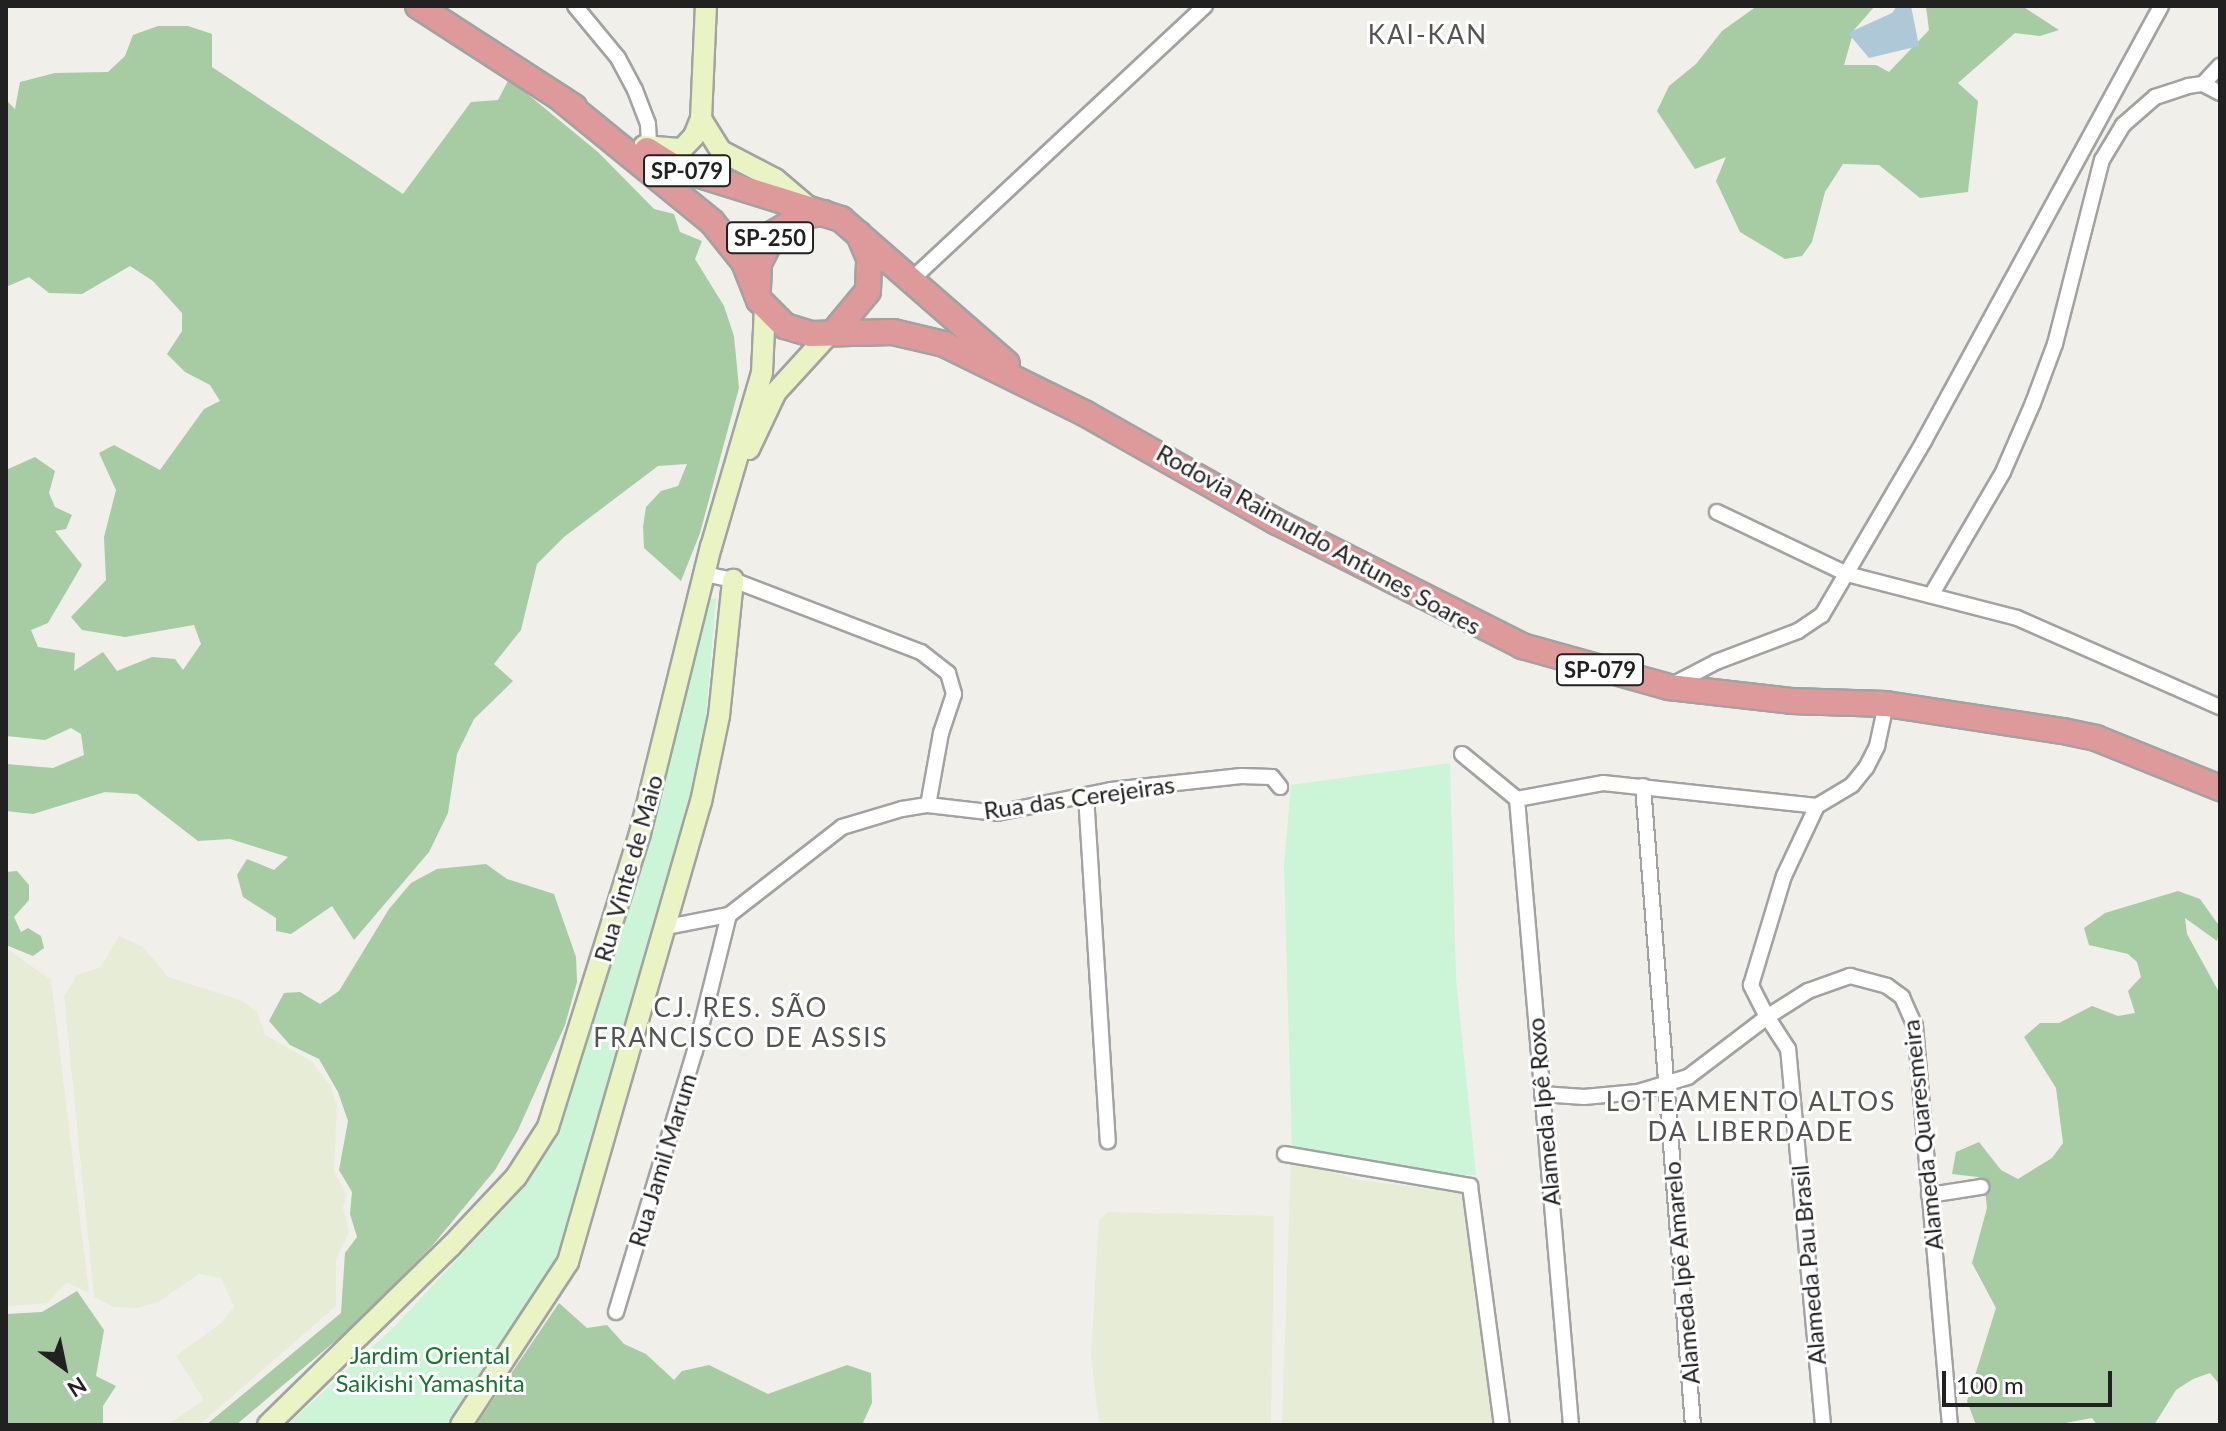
<!DOCTYPE html>
<html>
<head>
<meta charset="utf-8">
<style>
	body { margin:0 }
	#map { position:relative; width:2226px; height:1431px; overflow:hidden; background:#f0efe9; font-family:Lato,sans-serif }
	div>[style] { position:absolute }
	[style*='--x'] { left:calc(var(--x)*1px); top:calc(var(--y)*1px); width:calc(var(--w)*1px); rotate:calc(var(--a)*1deg) }
	.farmland>* { inset:0; background:#e7ecd6 }
	.forest>* { inset:0; background:#a7cba2 }
	.park>* { inset:0; background:#ccf4d6 }
	.water>* { inset:0; background:#aec8d8 }
	.roads { filter:drop-shadow(2px 0 #a2a2a2) drop-shadow(-2px 0 #a2a2a2) drop-shadow(0 2px #a2a2a2) drop-shadow(0 -2px #a2a2a2) }
	.street>* { height:14px; margin:-7px; padding:0 7px; transform-origin:7px; border-radius:7px; background:#fff }
	.secondary>* { height:20px; margin:-10px; padding:0 10px; transform-origin:10px; border-radius:10px; background:#e9f3c3 }
	.highway>* { height:24px; margin:-12px; padding:0 12px; transform-origin:12px; border-radius:12px; background:#de9a9b }
	span { translate:-50% -50%; white-space:nowrap; text-align:center; line-height:1.15; -webkit-text-stroke:6px #fff; paint-order:stroke }
	.shield-label span { padding:2px 6px; background:#fff; border:2px solid; border-radius:6px; -webkit-text-stroke-width:0 }
	.shield-label { font-size:22px; color:#212121; font-weight:700 }
	.street-label { font-size:24px; color:#212121 }
	.park-label { font-size:24px; color:#197530 }
	.neighbourhood-label { font-size:26px; color:#545454; letter-spacing:2px }
	.frame { position:absolute; inset:0; border:8px solid #212121; pointer-events:none }
	.north { position:absolute; left:24px; top:1327px; width:80px; height:80px; -webkit-text-stroke:6px #fff; paint-order:stroke; rotate:147deg; font-size:22px; font-weight:700; line-height:32px; text-align:center; color:#212121 }
	.north::after { content:''; display:block; margin:auto; width:28px; height:36px; background:#212121; clip-path:polygon(50% 0,100% 100%,50% 72%,0 100%) }
	.scale { position:absolute; left:1942px; top:1371px; width:170px; height:36px; box-sizing:border-box; border:4px solid #212121; border-top:0; padding-left:10px; font-size:24px; line-height:28px; white-space:nowrap; color:#212121; -webkit-text-stroke:6px #fff; paint-order:stroke }
</style>
</head>
<body>
<div id="map">
	<div class="farmland">
		<div style="clip-path:polygon(119px 936px,143px 947px,168px 977px,243px 1001px,257px 1013px,265px 1035px,311px 1061px,330px 1085px,337px 1105px,334px 1171px,346px 1195px,343px 1208px,349px 1233px,336px 1259px,336px 1306px,199px 1425px,167px 1425px,204px 1400px,176px 1356px,221px 1323px,234px 1307px,221px 1278px,199px 1274px,158px 1302px,137px 1308px,114px 1307px,94px 1297px,64px 996px,77px 975px,101px 967px)"></div>
		<div style="clip-path:polygon(6px 948px,51px 980px,89px 1293px,67px 1282px,47px 1303px,6px 1306px)"></div>
		<div style="clip-path:polygon(1291px 1160px,1358px 1180px,1464px 1193px,1496px 1425px,1282px 1425px)"></div>
		<div style="clip-path:polygon(1108px 1212px,1274px 1216px,1271px 1425px,1099px 1425px,1091px 1355px,1099px 1220px)"></div>
	</div>
	<div class="forest">
		<div style="clip-path:polygon(1757px 6px,1875px 6px,1854px 30px,1844px 65px,1876px 65px,1889px 72px,1929px 30px,1926px 6px,2022px 6px,2059px 30px,2040px 36px,2015px 33px,1958px 83px,1978px 101px,1968px 192px,1920px 198px,1879px 165px,1843px 164px,1825px 192px,1812px 242px,1802px 256px,1785px 259px,1740px 232px,1716px 181px,1726px 157px,1695px 169px,1657px 111px,1669px 86px,1696px 64px,1722px 31px)"></div>
		<div style="clip-path:polygon(158px 26px,188px 26px,212px 34px,212px 67px,403px 194px,471px 102px,498px 100px,509px 79px,598px 152px,654px 209px,674px 214px,680px 232px,702px 241px,695px 259px,724px 306px,734px 336px,739px 388px,700px 533px,681px 581px,644px 548px,643px 527px,646px 507px,661px 491px,678px 486px,687px 464px,658px 466px,564px 537px,537px 564px,521px 630px,494px 664px,513px 681px,474px 719px,457px 754px,448px 813px,429px 852px,354px 940px,332px 906px,291px 934px,276px 931px,276px 918px,243px 897px,237px 875px,247px 859px,274px 870px,288px 857px,230px 839px,198px 841px,137px 794px,105px 792px,33px 814px,6px 811px,6px 764px,53px 768px,84px 755px,81px 734px,71px 728px,45px 740px,6px 736px,6px 470px,35px 457px,55px 471px,49px 493px,55px 507px,72px 515px,66px 529px,55px 531px,82px 565px,48px 623px,31px 630px,38px 647px,75px 653px,74px 671px,103px 652px,117px 671px,152px 657px,175px 659px,183px 670px,201px 644px,194px 625px,125px 637px,82px 630px,71px 617px,106px 580px,104px 537px,116px 490px,99px 453px,114px 445px,160px 470px,204px 409px,220px 401px,210px 385px,185px 372px,167px 354px,182px 331px,182px 313px,153px 281px,130px 266px,82px 294px,49px 293px,29px 277px,6px 287px,6px 100px,15px 109px,20px 82px,55px 73px,108px 72px,125px 56px,133px 35px)"></div>
		<div style="clip-path:polygon(486px 864px,507px 879px,554px 894px,576px 957px,577px 982px,565px 1025px,518px 1130px,495px 1170px,432px 1246px,353px 1326px,236px 1425px,206px 1425px,341px 1313px,345px 1253px,357px 1237px,350px 1214px,352px 1192px,339px 1170px,348px 1121px,338px 1092px,319px 1059px,290px 1045px,269px 1021px,284px 993px,300px 992px,320px 1004px,339px 991px,389px 909px,411px 883px,437px 869px)"></div>
		<div style="clip-path:polygon(17px 871px,29px 885px,29px 900px,14px 917px,21px 932px,28px 928px,41px 936px,44px 948px,33px 956px,6px 945px,6px 872px)"></div>
		<div style="clip-path:polygon(2178px 891px,2200px 899px,2220px 927px,2217px 941px,2185px 918px,2187px 934px,2220px 994px,2220px 1385px,2210px 1373px,2193px 1379px,2176px 1390px,2154px 1425px,2097px 1425px,2092px 1418px,2055px 1425px,1976px 1425px,1967px 1401px,1996px 1308px,1972px 1263px,1987px 1208px,1985px 1190px,1978px 1177px,1952px 1174px,1956px 1152px,1979px 1142px,2001px 1170px,2018px 1179px,2052px 1158px,2063px 1143px,2056px 1088px,2024px 1037px,2040px 1023px,2059px 1023px,2092px 1006px,2118px 1016px,2135px 1013px,2128px 991px,2141px 977px,2137px 962px,2128px 954px,2089px 945px,2084px 928px,2105px 913px)"></div>
		<div style="clip-path:polygon(77px 1291px,104px 1330px,96px 1376px,116px 1386px,103px 1406px,103px 1425px,6px 1425px,6px 1314px,42px 1312px)"></div>
		<div style="clip-path:polygon(559px 1303px,587px 1328px,607px 1325px,624px 1344px,646px 1354px,674px 1380px,682px 1371px,709px 1365px,768px 1394px,847px 1365px,871px 1373px,872px 1403px,862px 1425px,476px 1425px)"></div>
	</div>
	<div class="park">
		<div style="clip-path:polygon(716px 598px,703px 750px,567px 1261px,458px 1425px,287px 1425px,394px 1327px,516px 1196px,559px 1130px,706px 600px)"></div>
		<div style="clip-path:polygon(1450px 763px,1456px 979px,1476px 1175px,1420px 1173px,1292px 1147px,1284px 866px,1291px 785px)"></div>
	</div>
	<div class="water">
		<div style="clip-path:polygon(1897px 6px,1911px 6px,1919px 46px,1869px 58px,1848px 33px,1892px 13px)"></div>
	</div>
	<div class="roads">
		<div class="street">
			<div style="--x:575;--y:6;--w:67;--a:50.4"></div>
			<div style="--x:618;--y:58;--w:36;--a:62"></div>
			<div style="--x:635;--y:90;--w:36;--a:69"></div>
			<div style="--x:648;--y:124;--w:22;--a:87"></div>
			<div style="--x:2203;--y:84;--w:25;--a:-47"></div>
			<div style="--x:911;--y:280;--w:402;--a:-43"></div>
			<div style="--x:1717;--y:512;--w:144;--a:25.5"></div>
			<div style="--x:1847;--y:574;--w:176;--a:14.5"></div>
			<div style="--x:2017;--y:618;--w:222;--a:23.7"></div>
			<div style="--x:705;--y:574;--w:29;--a:12"></div>
			<div style="--x:733;--y:580;--w:201;--a:21"></div>
			<div style="--x:921;--y:652;--w:34;--a:38"></div>
			<div style="--x:948;--y:673;--w:22;--a:74"></div>
			<div style="--x:954;--y:694;--w:41;--a:108.4"></div>
			<div style="--x:941;--y:733;--w:73;--a:100.2"></div>
			<div style="--x:1933;--y:592;--w:139;--a:-59.7"></div>
			<div style="--x:2003;--y:472;--w:75;--a:-66.5"></div>
			<div style="--x:2033;--y:403;--w:63;--a:-69.6"></div>
			<div style="--x:2055;--y:344;--w:190;--a:-75.7"></div>
			<div style="--x:2102;--y:160;--w:41;--a:-59"></div>
			<div style="--x:2123;--y:125;--w:43;--a:-41.2"></div>
			<div style="--x:2155;--y:97;--w:35;--a:-18"></div>
			<div style="--x:2188;--y:86;--w:15;--a:-8"></div>
			<div style="--x:2203;--y:84;--w:19;--a:28"></div>
			<div style="--x:1672;--y:685;--w:50;--a:-27.6"></div>
			<div style="--x:1716;--y:662;--w:88;--a:-20.7"></div>
			<div style="--x:1798;--y:631;--w:29;--a:-34"></div>
			<div style="--x:1822;--y:615;--w:202;--a:-59.6"></div>
			<div style="--x:1924;--y:441;--w:495;--a:-61.4"></div>
			<div style="--x:1462;--y:754;--w:71;--a:39.3"></div>
			<div style="--x:1517;--y:799;--w:87;--a:-10.5"></div>
			<div style="--x:1603;--y:783;--w:215;--a:6.1"></div>
			<div style="--x:1643;--y:786;--w:641;--a:85.53"></div>
			<div style="--x:1086;--y:795;--w:347;--a:86.4"></div>
			<div style="--x:1517;--y:799;--w:628;--a:85.07"></div>
			<div style="--x:667;--y:927;--w:63;--a:-11"></div>
			<div style="--x:729;--y:915;--w:143;--a:-37.9"></div>
			<div style="--x:842;--y:827;--w:63;--a:-16.7"></div>
			<div style="--x:902;--y:809;--w:26;--a:-9"></div>
			<div style="--x:928;--y:805;--w:69;--a:6.6"></div>
			<div style="--x:997;--y:813;--w:116;--a:-11.4"></div>
			<div style="--x:1111;--y:790;--w:131;--a:-6.1"></div>
			<div style="--x:1241;--y:776;--w:31;--a:2"></div>
			<div style="--x:1272;--y:777;--w:13;--a:51"></div>
			<div style="--x:1542;--y:1094;--w:42;--a:4.1"></div>
			<div style="--x:1584;--y:1097;--w:54;--a:-5.3"></div>
			<div style="--x:1638;--y:1092;--w:52;--a:-16.7"></div>
			<div style="--x:1688;--y:1077;--w:99;--a:-37.2"></div>
			<div style="--x:1767;--y:1017;--w:36;--a:-117"></div>
			<div style="--x:1751;--y:985;--w:114;--a:-73.2"></div>
			<div style="--x:1784;--y:876;--w:77;--a:-64.8"></div>
			<div style="--x:1817;--y:806;--w:41;--a:-31"></div>
			<div style="--x:1852;--y:785;--w:22;--a:-51"></div>
			<div style="--x:1866;--y:768;--w:25;--a:-63"></div>
			<div style="--x:1877;--y:746;--w:43;--a:-77.9"></div>
			<div style="--x:1285;--y:1154;--w:188;--a:9.8"></div>
			<div style="--x:1470;--y:1186;--w:241;--a:82.4"></div>
			<div style="--x:1929;--y:1195;--w:53;--a:-8.7"></div>
			<div style="--x:616;--y:1312;--w:273;--a:-73.2"></div>
			<div style="--x:695;--y:1051;--w:140;--a:-76"></div>
			<div style="--x:1823;--y:1425;--w:378;--a:-95.3"></div>
			<div style="--x:1788;--y:1049;--w:38;--a:-123"></div>
			<div style="--x:1767;--y:1017;--w:49;--a:-32.4"></div>
			<div style="--x:1808;--y:991;--w:45;--a:-19.7"></div>
			<div style="--x:1850;--y:976;--w:38;--a:15"></div>
			<div style="--x:1887;--y:986;--w:19;--a:36"></div>
			<div style="--x:1902;--y:997;--w:32;--a:66"></div>
			<div style="--x:1915;--y:1026;--w:401;--a:85"></div>
		</div>
		<div class="secondary">
			<div style="--x:701;--y:119;--w:38;--a:58"></div>
			<div style="--x:721;--y:151;--w:61;--a:27.4"></div>
			<div style="--x:775;--y:179;--w:42;--a:40.2"></div>
			<div style="--x:644;--y:146;--w:38;--a:5"></div>
			<div style="--x:682;--y:149;--w:18;--a:-47"></div>
			<div style="--x:694;--y:136;--w:18;--a:-68"></div>
			<div style="--x:701;--y:119;--w:113;--a:-87.5"></div>
			<div style="--x:749;--y:449;--w:63;--a:-64.7"></div>
			<div style="--x:776;--y:392;--w:79;--a:-47.6"></div>
			<div style="--x:268;--y:1425;--w:255;--a:-44.4"></div>
			<div style="--x:450;--y:1247;--w:96;--a:-46.7"></div>
			<div style="--x:516;--y:1177;--w:59;--a:-57.4"></div>
			<div style="--x:548;--y:1127;--w:308;--a:-72.6"></div>
			<div style="--x:640;--y:833;--w:295;--a:-76.1"></div>
			<div style="--x:711;--y:547;--w:181;--a:-73.7"></div>
			<div style="--x:762;--y:373;--w:65;--a:-87.4"></div>
			<div style="--x:461;--y:1425;--w:195;--a:-56.7"></div>
			<div style="--x:568;--y:1262;--w:479;--a:-73.9"></div>
			<div style="--x:701;--y:802;--w:88;--a:-78.2"></div>
			<div style="--x:719;--y:716;--w:137;--a:-84.1"></div>
		</div>
		<div class="highway">
			<div style="--x:418;--y:6;--w:186;--a:32.9"></div>
			<div style="--x:560;--y:98;--w:196;--a:39.2"></div>
			<div style="--x:712;--y:222;--w:51;--a:51.3"></div>
			<div style="--x:744;--y:262;--w:41;--a:68.5"></div>
			<div style="--x:759;--y:300;--w:37;--a:45"></div>
			<div style="--x:785;--y:326;--w:27;--a:17"></div>
			<div style="--x:811;--y:334;--w:82;--a:-1.4"></div>
			<div style="--x:893;--y:332;--w:52;--a:13.2"></div>
			<div style="--x:944;--y:344;--w:158;--a:26.2"></div>
			<div style="--x:1086;--y:414;--w:219;--a:29.5"></div>
			<div style="--x:1277;--y:522;--w:275;--a:26.8"></div>
			<div style="--x:1522;--y:646;--w:153;--a:15.6"></div>
			<div style="--x:1669;--y:687;--w:123;--a:6.5"></div>
			<div style="--x:1791;--y:701;--w:95;--a:1.8"></div>
			<div style="--x:1886;--y:704;--w:179;--a:8.7"></div>
			<div style="--x:2063;--y:731;--w:34;--a:12"></div>
			<div style="--x:2096;--y:738;--w:134;--a:22"></div>
			<div style="--x:647;--y:150;--w:32;--a:32"></div>
			<div style="--x:674;--y:167;--w:175;--a:17.3"></div>
			<div style="--x:841;--y:219;--w:220;--a:41.1"></div>
			<div style="--x:758;--y:289;--w:26;--a:-88"></div>
			<div style="--x:759;--y:263;--w:34;--a:-63"></div>
			<div style="--x:774;--y:233;--w:33;--a:-31"></div>
			<div style="--x:802;--y:216;--w:22;--a:-8"></div>
			<div style="--x:834;--y:332;--w:53;--a:-50.3"></div>
			<div style="--x:868;--y:291;--w:33;--a:-88"></div>
			<div style="--x:869;--y:258;--w:26;--a:-113"></div>
		</div>
	</div>
	<div class="shield-label">
		<span style="left:687px;top:171px">SP-079</span>
		<span style="left:770px;top:238px">SP-250</span>
		<span style="left:1600px;top:670px">SP-079</span>
	</div>
	<div class="street-label">
		<span style="left:1319px;top:539px;rotate:29deg">Rodovia Raimundo Antunes Soares</span>
		<span style="left:1079px;top:797px;rotate:-8deg">Rua das Cerejeiras</span>
		<span style="left:628px;top:868px;rotate:-74deg">Rua Vinte de Maio</span>
		<span style="left:1543px;top:1112px;rotate:-95deg">Alameda Ipê Roxo</span>
		<span style="left:1922px;top:1135px;rotate:-96deg">Alameda Quaresmeira</span>
		<span style="left:662px;top:1160px;rotate:-73deg">Rua Jamil Marum</span>
		<span style="left:1808px;top:1265px;rotate:-95deg">Alameda Pau Brasil</span>
		<span style="left:1681px;top:1273px;rotate:-95deg">Alameda Ipê Amarelo</span>
	</div>
	<div class="park-label">
		<span style="left:430px;top:1369px">Jardim Oriental<br>Saikishi Yamashita</span>
	</div>
	<div class="neighbourhood-label">
		<span style="left:1428px;top:35px">KAI-KAN</span>
		<span style="left:741px;top:1023px">CJ. RES. SÃO<br>FRANCISCO DE ASSIS</span>
		<span style="left:1751px;top:1117px">LOTEAMENTO ALTOS<br>DA LIBERDADE</span>
	</div>
	<div class="frame"></div>
	<div class="north">N</div>
	<div class="scale">100 m</div>
</div>
</body>
</html>
